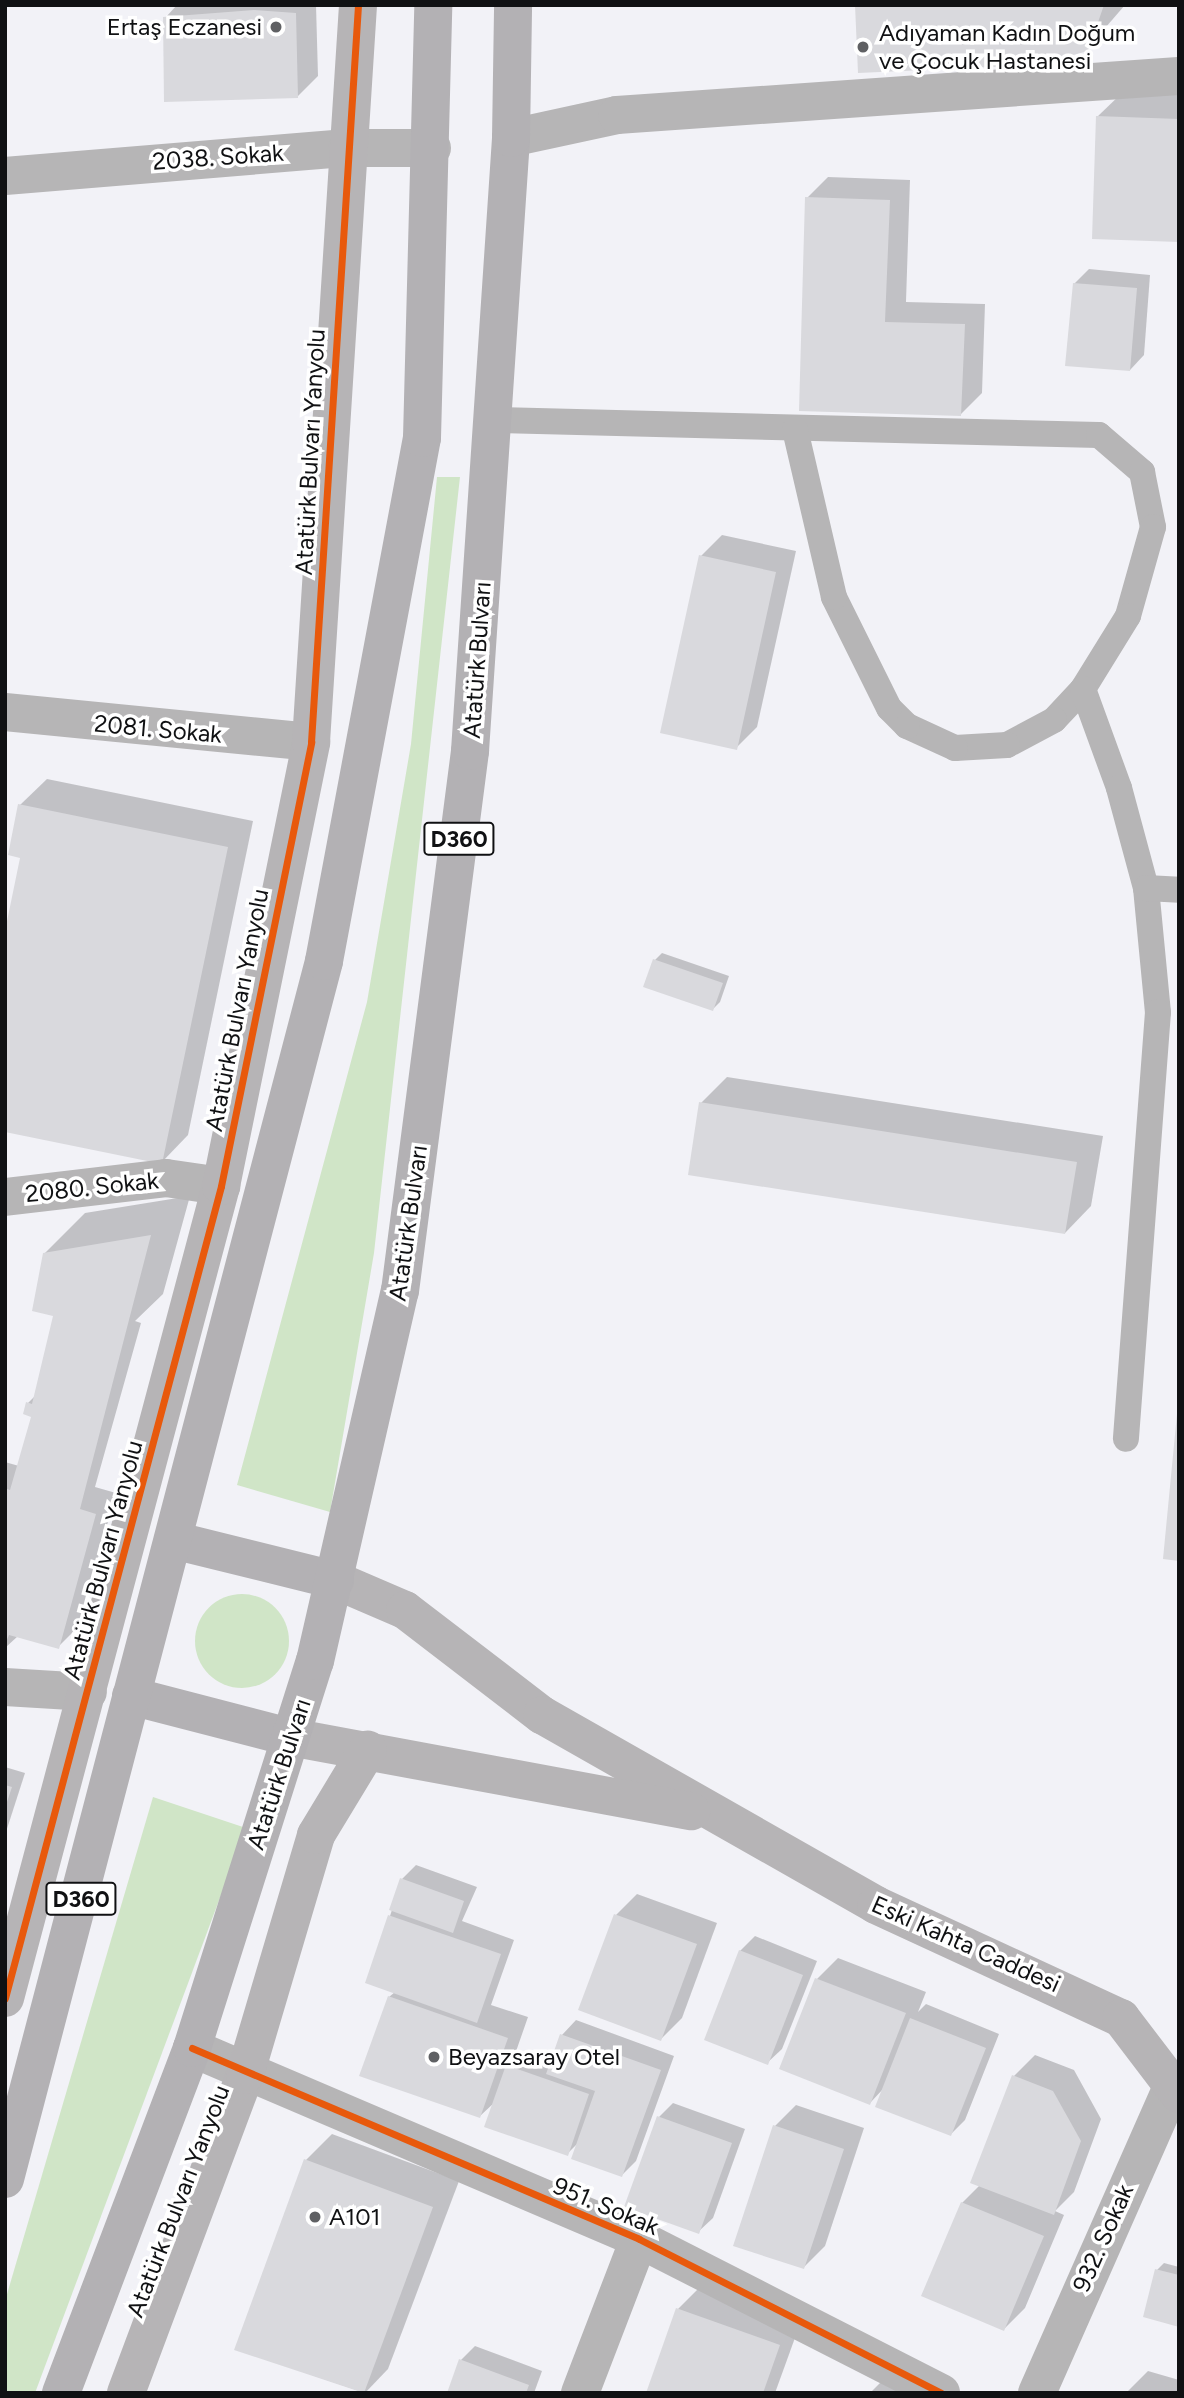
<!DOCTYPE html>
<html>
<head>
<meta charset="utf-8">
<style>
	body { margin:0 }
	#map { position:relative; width:1184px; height:2398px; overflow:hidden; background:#f2f2f7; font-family:Figtree,sans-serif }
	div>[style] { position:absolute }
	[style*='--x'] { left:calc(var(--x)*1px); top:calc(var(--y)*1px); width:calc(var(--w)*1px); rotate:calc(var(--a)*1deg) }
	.green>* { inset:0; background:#d0e5c7 }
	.round { border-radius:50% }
	.shadow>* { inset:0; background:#0003 }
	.building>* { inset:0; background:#d9d9dd }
	.lane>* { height:26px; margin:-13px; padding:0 13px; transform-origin:13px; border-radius:13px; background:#b6b5b6 }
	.street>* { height:38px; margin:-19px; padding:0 19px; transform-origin:19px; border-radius:19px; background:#b6b5b6 }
	.secondary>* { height:38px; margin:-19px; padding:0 19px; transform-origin:19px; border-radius:19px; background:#b6b4b6 }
	.highway>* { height:38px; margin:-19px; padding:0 19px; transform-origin:19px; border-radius:19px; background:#b3b1b4 }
	.cycleway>* { height:7px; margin:-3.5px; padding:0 3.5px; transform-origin:3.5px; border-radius:3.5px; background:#e8590c }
	.dots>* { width:19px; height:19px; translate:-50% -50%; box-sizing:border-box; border:4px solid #fff; border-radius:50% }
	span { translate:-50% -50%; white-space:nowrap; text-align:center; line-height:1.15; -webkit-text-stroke:7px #fff; paint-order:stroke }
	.shield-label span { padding:2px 5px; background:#fff; border:2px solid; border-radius:5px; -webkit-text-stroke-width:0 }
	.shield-label { font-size:23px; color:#101113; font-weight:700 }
	.poi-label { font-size:24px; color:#101113 }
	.right { translate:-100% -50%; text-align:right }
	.left { translate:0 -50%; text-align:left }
	.street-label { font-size:24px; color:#101113 }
	.frame { position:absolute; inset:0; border:7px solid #101113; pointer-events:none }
</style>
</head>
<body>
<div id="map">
	<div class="green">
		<div style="clip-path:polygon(437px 477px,460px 477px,374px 1253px,330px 1512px,237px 1485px,367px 1002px,411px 744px)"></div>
		<div class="round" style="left:195px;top:1594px;width:94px;height:94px"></div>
		<div style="clip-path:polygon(153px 1797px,246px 1828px,35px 2393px,5px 2393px,5px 2301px)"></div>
	</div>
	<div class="shadow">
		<div style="clip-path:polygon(177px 5px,316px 5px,318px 76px,297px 97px,165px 18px)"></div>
		<div style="clip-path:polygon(857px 5px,1125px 5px,1087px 49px)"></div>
		<div style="clip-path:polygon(1124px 91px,1179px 92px,1179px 240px,1097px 117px)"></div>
		<div style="clip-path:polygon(828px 177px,910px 180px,906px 302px,985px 304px,982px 393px,961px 414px,800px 409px,807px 198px)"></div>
		<div style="clip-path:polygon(1089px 269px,1150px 275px,1144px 355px,1130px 370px,1074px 284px)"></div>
		<div style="clip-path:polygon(722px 535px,796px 551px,757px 727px,736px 748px,701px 556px)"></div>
		<div style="clip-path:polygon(47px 779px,253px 821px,188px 1135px,162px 1162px,22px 857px,20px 805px)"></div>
		<div style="clip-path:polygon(662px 953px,729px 976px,720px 1002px,713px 1009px,655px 960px)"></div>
		<div style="clip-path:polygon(727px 1077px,1103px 1136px,1091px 1206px,1065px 1233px,701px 1103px)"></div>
		<div style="clip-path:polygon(190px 1196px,163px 1294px,135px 1321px,141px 1323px,95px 1487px,116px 1493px,79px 1626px,58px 1647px,18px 1636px,5px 1648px,5px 1462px,19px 1466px,33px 1416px,28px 1403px,36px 1395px,55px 1315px,45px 1253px,85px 1213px)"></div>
		<div style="clip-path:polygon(5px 1767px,25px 1773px,5px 1835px)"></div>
		<div style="clip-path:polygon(416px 1865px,477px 1887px,462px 1921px,514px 1940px,491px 2005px,528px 2017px,513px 2060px,521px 2051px,552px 2062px,562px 2035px,576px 2020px,674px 2056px,636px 2161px,622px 2175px,578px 2143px,567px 2154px,495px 2102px,480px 2116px,389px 1997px,395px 1992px,390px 1916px,402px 1879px)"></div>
		<div style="clip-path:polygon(637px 1894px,717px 1923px,682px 2018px,661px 2039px,580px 2009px,616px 1915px)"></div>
		<div style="clip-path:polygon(755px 1936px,817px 1961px,782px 2049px,767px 2063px,740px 1951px)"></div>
		<div style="clip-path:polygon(838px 1958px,926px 1992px,918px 2012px,926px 2004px,999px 2034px,965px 2120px,951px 2134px,884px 2088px,870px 2103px,817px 1979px)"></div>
		<div style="clip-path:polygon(1035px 2055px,1074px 2070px,1101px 2119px,1074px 2192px,1055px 2211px,1064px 2215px,1025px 2308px,1004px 2329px,962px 2203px,980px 2185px,1014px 2076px)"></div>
		<div style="clip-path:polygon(673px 2103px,745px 2129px,713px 2218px,698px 2232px,659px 2117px)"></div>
		<div style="clip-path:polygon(796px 2105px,864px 2128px,825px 2246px,804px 2267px,775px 2126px)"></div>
		<div style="clip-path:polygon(332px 2134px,459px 2181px,388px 2369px,365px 2393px,236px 2349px,306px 2160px)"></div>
		<div style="clip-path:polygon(1164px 2263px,1179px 2267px,1179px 2325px,1157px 2270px)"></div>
		<div style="clip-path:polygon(699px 2288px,800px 2324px,775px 2393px,648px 2393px,678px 2309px)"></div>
		<div style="clip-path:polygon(475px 2346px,542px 2371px,534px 2393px,449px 2393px,461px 2360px)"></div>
		<div style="clip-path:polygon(1148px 2371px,1179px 2380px,1179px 2393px,1126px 2393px)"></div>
		<div style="clip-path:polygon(882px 2381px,909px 2393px,870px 2393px)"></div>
	</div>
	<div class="building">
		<div style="clip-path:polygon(855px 5px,1104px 5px,1088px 51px,1036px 65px,858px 73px)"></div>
		<div style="clip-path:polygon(254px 10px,296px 13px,298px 98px,164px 102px,163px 17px)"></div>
		<div style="clip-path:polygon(1096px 116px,1179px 119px,1179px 242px,1092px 239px)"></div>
		<div style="clip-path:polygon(805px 197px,890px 200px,885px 322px,965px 324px,961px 416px,799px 411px)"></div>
		<div style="clip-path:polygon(1073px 283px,1137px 288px,1130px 371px,1065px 366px)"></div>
		<div style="clip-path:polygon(699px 555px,776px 572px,737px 750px,660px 733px)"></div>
		<div style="clip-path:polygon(18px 804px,228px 847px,162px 1164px,5px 1132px,5px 931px,20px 858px,8px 855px)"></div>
		<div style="clip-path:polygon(653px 959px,723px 983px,713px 1011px,643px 987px)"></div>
		<div style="clip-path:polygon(699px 1102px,1077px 1162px,1065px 1234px,688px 1175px)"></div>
		<div style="clip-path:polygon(151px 1235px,80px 1509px,96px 1514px,59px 1649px,9px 1635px,5px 1644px,5px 1488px,10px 1490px,31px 1417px,23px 1414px,26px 1402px,32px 1404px,53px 1316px,32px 1311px,43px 1253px)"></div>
		<div style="clip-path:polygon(1177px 1414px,1179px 1414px,1179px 1561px,1163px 1559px)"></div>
		<div style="clip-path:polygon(5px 1785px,12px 1787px,6px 1805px,5px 1805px)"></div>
		<div style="clip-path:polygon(400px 1878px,464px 1901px,453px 1933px,389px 1910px)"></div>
		<div style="clip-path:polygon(614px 1914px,697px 1944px,661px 2041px,578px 2010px)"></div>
		<div style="clip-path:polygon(388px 1915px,501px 1954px,477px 2023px,365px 1983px)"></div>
		<div style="clip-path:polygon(739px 1950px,803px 1975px,768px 2065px,704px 2040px)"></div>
		<div style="clip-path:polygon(815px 1978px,906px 2013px,870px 2105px,779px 2069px)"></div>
		<div style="clip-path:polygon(388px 1996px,508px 2038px,480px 2118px,359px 2076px)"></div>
		<div style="clip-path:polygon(910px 2018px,986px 2048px,951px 2136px,875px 2107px)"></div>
		<div style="clip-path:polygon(560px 2034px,661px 2070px,622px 2177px,571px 2159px,595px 2091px,546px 2074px)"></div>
		<div style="clip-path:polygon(506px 2065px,589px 2094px,568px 2156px,484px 2127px)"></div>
		<div style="clip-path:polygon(1012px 2075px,1053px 2091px,1081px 2141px,1054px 2215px,970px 2183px)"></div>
		<div style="clip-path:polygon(657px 2116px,732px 2143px,699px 2234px,624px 2207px)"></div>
		<div style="clip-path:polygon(773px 2125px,844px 2149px,804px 2269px,733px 2246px)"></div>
		<div style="clip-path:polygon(304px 2159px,433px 2207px,364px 2393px,234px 2350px)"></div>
		<div style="clip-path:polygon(961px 2202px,1044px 2236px,1004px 2331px,921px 2296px)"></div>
		<div style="clip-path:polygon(1155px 2269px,1179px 2275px,1179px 2327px,1143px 2317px)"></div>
		<div style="clip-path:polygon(676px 2308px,780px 2345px,763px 2393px,646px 2393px)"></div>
		<div style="clip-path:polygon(459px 2359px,529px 2385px,526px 2393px,447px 2393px)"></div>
	</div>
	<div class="lane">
		<div style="--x:494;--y:420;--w:605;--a:1.42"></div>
		<div style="--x:1099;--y:435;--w:57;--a:40.7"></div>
		<div style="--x:1142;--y:472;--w:56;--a:78.7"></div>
		<div style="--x:1153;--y:527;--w:92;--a:105.7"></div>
		<div style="--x:1128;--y:616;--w:86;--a:121.7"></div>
		<div style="--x:1083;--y:689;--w:42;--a:133.1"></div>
		<div style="--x:1054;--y:720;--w:53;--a:152"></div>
		<div style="--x:1007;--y:745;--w:52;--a:176.7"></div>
		<div style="--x:955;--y:748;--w:53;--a:-155.4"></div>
		<div style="--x:907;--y:726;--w:25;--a:-135"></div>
		<div style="--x:889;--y:708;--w:124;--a:-116.4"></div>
		<div style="--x:834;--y:597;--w:172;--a:-103.1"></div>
		<div style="--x:1083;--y:689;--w:105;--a:70"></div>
		<div style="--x:1119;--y:788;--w:104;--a:74.9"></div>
		<div style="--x:1146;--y:888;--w:125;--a:84.5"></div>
		<div style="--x:1158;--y:1012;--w:428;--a:94.3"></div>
		<div style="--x:1146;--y:888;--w:33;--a:3"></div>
	</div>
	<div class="street">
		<div style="--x:511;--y:138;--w:108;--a:-12.2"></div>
		<div style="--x:617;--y:115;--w:563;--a:-3.97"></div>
		<div style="--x:5;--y:176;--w:343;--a:-4.7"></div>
		<div style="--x:347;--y:148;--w:85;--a:0"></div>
		<div style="--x:5;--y:712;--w:307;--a:5.6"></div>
		<div style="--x:5;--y:1197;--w:162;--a:-6.7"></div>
		<div style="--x:166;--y:1178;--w:56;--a:8.3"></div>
		<div style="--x:5;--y:1687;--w:83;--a:3.4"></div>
		<div style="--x:192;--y:2048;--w:486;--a:23.1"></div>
		<div style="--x:639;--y:2239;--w:339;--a:27"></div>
		<div style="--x:580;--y:2393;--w:165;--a:-69"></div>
		<div style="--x:1037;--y:2393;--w:337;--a:-66.2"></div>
	</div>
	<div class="secondary">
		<div style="--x:335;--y:1580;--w:76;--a:23.2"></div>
		<div style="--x:405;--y:1610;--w:173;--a:37.5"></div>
		<div style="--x:542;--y:1715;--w:384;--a:29.6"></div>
		<div style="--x:876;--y:1905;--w:270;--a:24.8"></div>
		<div style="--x:1121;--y:2018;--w:96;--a:52.7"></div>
		<div style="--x:290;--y:1737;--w:408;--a:10.5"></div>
		<div style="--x:5;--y:1998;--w:840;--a:-75.1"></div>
		<div style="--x:221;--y:1186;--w:453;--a:-78.5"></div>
		<div style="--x:311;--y:742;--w:738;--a:-86.35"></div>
		<div style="--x:126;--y:2393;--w:340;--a:-69.5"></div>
		<div style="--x:245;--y:2075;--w:250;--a:-73.5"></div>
		<div style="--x:316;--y:1835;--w:100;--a:-58.8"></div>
	</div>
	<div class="highway">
		<div style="--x:173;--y:1540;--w:167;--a:13.9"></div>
		<div style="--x:131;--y:1696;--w:164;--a:14.5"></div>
		<div style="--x:5;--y:2179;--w:1259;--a:-75.32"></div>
		<div style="--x:324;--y:961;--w:532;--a:-79.39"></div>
		<div style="--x:422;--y:438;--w:433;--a:-88.5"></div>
		<div style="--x:61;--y:2393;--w:369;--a:-69.2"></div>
		<div style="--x:192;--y:2048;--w:406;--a:-72.4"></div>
		<div style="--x:315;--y:1661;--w:380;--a:-77.1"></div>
		<div style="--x:400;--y:1291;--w:545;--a:-82.61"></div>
		<div style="--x:470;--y:751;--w:614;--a:-86.17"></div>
		<div style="--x:511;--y:138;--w:133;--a:-89.1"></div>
	</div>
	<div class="cycleway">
		<div style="--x:5;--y:1998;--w:840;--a:-75.1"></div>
		<div style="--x:221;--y:1186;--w:453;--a:-78.5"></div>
		<div style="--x:311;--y:742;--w:738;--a:-86.35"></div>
		<div style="--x:192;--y:2048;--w:486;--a:23.1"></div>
		<div style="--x:639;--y:2239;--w:339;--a:27"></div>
	</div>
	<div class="dots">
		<div style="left:276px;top:27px;background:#5f6063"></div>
		<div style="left:863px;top:47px;background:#5f6063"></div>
		<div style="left:434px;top:2057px;background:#5f6063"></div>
		<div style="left:315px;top:2217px;background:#5f6063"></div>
	</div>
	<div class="shield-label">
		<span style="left:459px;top:839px">D360</span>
		<span style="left:81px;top:1899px">D360</span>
	</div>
	<div class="poi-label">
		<span class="right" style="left:262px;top:27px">Ertaş Eczanesi</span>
		<span class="left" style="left:879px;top:47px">Adıyaman Kadın Doğum<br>ve Çocuk Hastanesi</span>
		<span class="left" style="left:448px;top:2057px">Beyazsaray Otel</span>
		<span class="left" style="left:329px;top:2217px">A101</span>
	</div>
	<div class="street-label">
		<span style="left:218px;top:157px;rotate:-4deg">2038. Sokak</span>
		<span style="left:310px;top:452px;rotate:-87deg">Atatürk Bulvarı Yanyolu</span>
		<span style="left:477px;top:660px;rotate:-86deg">Atatürk Bulvarı</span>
		<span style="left:158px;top:729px;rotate:5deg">2081. Sokak</span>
		<span style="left:237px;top:1010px;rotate:-79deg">Atatürk Bulvarı Yanyolu</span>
		<span style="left:92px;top:1187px;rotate:-6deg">2080. Sokak</span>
		<span style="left:408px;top:1223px;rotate:-82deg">Atatürk Bulvarı</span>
		<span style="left:103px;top:1560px;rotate:-75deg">Atatürk Bulvarı Yanyolu</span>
		<span style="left:279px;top:1774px;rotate:-72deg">Atatürk Bulvarı</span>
		<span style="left:966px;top:1944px;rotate:24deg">Eski Kahta Caddesi</span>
		<span style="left:178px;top:2201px;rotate:-69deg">Atatürk Bulvarı Yanyolu</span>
		<span style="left:606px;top:2206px;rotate:23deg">951. Sokak</span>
		<span style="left:1103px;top:2238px;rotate:-66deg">932. Sokak</span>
	</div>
	<div class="frame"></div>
</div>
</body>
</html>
